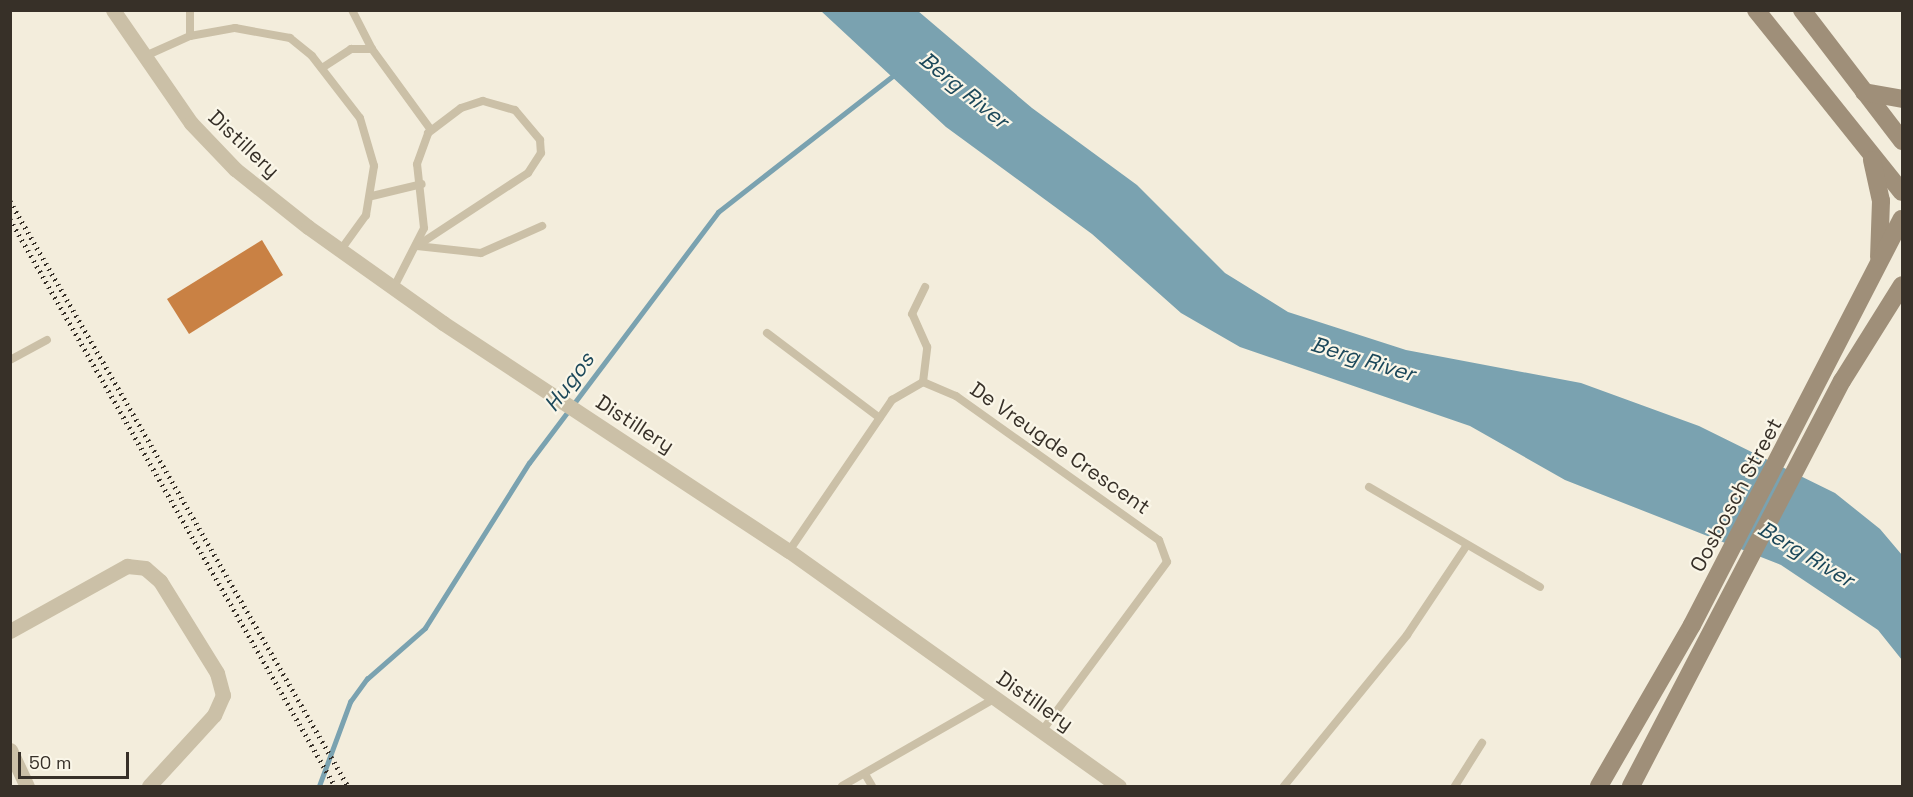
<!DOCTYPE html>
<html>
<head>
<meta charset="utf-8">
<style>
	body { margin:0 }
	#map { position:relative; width:1913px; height:797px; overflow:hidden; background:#f3eddc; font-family:"Space Grotesk",sans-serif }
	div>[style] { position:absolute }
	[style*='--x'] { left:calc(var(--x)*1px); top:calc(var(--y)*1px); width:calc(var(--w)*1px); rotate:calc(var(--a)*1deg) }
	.water>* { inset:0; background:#7aa2b0 }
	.stream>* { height:4.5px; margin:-2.25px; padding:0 2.25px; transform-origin:2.25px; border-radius:2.25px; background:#7aa2b0 }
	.building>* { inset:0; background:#c98144 }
	.lane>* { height:8px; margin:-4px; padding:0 4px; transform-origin:4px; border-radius:4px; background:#cbc0a7 }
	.street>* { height:15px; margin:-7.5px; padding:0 7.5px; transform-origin:7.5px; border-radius:7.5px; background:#cbc0a7 }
	.secondary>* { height:18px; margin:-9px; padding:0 9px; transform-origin:9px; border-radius:9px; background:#9f8f79 }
	.rail>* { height:4.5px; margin-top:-2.25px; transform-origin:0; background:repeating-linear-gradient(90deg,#373028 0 1.5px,transparent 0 6px) }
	span { translate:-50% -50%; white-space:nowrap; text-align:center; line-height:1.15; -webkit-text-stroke:4.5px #faf6e8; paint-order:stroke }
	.street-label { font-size:21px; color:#373028 }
	.water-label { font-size:22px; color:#1c485a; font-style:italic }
	.frame { position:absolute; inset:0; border:12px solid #373028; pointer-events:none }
	.scale { position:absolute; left:18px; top:752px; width:111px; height:27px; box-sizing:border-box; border:3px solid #373028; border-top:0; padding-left:8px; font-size:18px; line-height:21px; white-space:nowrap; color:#373028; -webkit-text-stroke:4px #faf6e8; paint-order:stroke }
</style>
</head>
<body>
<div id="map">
	<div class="water">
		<div style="clip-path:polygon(821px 11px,918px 11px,1032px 108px,1137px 185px,1225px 273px,1288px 312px,1406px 350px,1581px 383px,1699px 426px,1835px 493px,1880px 529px,1902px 555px,1902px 660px,1878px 630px,1781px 565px,1565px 480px,1470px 426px,1240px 347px,1181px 313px,1092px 234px,946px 127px)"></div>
	</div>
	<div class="stream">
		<div style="--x:319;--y:786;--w:90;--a:-69.7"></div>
		<div style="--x:350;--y:702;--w:29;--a:-54"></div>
		<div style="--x:367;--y:679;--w:77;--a:-41.3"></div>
		<div style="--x:425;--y:628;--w:195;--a:-57.8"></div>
		<div style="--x:529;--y:463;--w:314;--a:-53"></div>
		<div style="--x:718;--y:212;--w:224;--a:-37.9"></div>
	</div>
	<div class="building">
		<div style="clip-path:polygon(262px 240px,283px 275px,189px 334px,167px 299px)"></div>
	</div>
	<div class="lane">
		<div style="--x:190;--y:10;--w:26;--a:90"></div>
		<div style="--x:352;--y:10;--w:44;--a:62.9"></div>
		<div style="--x:143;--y:57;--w:51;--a:-24.1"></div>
		<div style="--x:190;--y:36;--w:46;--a:-10.1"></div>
		<div style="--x:235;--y:28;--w:56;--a:10.3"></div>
		<div style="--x:290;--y:38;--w:28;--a:39"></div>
		<div style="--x:312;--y:56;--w:78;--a:52.3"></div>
		<div style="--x:360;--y:118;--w:50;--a:73.7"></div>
		<div style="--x:374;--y:166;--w:50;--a:99.3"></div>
		<div style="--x:366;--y:215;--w:44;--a:125.8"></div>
		<div style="--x:322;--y:68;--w:35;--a:-33"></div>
		<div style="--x:351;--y:49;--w:21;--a:0"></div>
		<div style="--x:372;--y:49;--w:100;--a:53.9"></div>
		<div style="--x:372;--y:196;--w:51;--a:-13.5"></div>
		<div style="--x:417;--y:246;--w:64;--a:6.2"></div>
		<div style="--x:481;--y:253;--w:67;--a:-23.9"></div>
		<div style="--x:394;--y:287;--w:66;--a:-63"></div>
		<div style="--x:424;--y:228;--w:64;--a:-96.2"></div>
		<div style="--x:417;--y:164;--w:33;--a:-70"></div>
		<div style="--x:428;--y:133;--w:41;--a:-37.1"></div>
		<div style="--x:461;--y:108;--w:23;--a:-18"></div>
		<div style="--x:483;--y:101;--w:33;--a:16"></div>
		<div style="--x:515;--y:110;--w:39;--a:50"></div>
		<div style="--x:540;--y:140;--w:13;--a:86"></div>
		<div style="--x:541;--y:153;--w:24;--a:123"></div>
		<div style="--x:528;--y:173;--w:133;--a:146.7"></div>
		<div style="--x:767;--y:333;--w:141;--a:37"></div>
		<div style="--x:10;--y:360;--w:42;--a:-28.4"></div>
		<div style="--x:923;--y:382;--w:35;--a:-83"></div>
		<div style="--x:927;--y:347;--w:36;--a:-114"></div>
		<div style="--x:912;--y:314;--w:30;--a:-64"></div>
		<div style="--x:1369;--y:487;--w:198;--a:30.3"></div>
		<div style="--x:789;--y:551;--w:183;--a:-55.7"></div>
		<div style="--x:892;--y:400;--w:36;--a:-30"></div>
		<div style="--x:923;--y:382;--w:36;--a:23"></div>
		<div style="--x:956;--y:396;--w:249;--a:35.4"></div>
		<div style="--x:1159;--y:540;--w:23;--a:70"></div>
		<div style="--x:1167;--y:562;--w:210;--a:126.5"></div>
		<div style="--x:865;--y:774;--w:14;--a:60"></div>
		<div style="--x:842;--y:786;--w:175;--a:-29.8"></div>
		<div style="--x:1284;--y:786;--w:195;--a:-50.8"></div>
		<div style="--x:1407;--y:635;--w:108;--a:-56.3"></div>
		<div style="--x:1455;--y:786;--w:51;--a:-57.9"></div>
	</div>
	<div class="street">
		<div style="--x:113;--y:10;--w:137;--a:55.4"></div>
		<div style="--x:191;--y:123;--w:64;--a:46.3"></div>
		<div style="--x:235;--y:169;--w:93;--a:38.5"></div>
		<div style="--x:308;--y:227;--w:166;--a:35.4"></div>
		<div style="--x:443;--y:323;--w:414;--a:33.4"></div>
		<div style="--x:789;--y:551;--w:405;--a:35.5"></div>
		<div style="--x:10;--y:631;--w:134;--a:-29.1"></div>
		<div style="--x:127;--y:566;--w:18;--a:6"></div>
		<div style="--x:145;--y:568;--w:20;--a:41"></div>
		<div style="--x:160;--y:581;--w:108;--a:58.2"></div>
		<div style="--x:217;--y:673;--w:23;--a:75"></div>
		<div style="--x:223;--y:695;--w:22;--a:114"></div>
		<div style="--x:214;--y:715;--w:96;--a:132.5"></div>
		<div style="--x:10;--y:750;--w:40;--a:65"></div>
	</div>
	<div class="secondary">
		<div style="--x:1756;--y:10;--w:233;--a:51.3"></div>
		<div style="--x:1802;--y:10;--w:165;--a:52.6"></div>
		<div style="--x:1864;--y:92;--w:39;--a:10"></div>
		<div style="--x:1872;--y:160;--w:42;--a:77.6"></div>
		<div style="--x:1881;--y:201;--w:56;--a:92"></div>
		<div style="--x:1599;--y:786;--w:186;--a:-60"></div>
		<div style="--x:1692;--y:625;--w:457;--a:-62.7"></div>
		<div style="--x:1631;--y:786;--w:457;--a:-62.5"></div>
		<div style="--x:1842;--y:381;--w:113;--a:-58"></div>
	</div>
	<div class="rail">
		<div style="--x:10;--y:201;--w:676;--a:59.98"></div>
		<div style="--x:10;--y:219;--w:654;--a:60.18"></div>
	</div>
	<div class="street-label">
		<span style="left:244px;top:144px;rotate:43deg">Distillery</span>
		<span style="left:635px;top:424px;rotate:33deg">Distillery</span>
		<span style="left:1060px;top:448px;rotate:35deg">De Vreugde Crescent</span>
		<span style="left:1736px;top:495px;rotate:-62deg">Oosbosch Street</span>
		<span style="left:1035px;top:701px;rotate:35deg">Distillery</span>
	</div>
	<div class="water-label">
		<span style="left:964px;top:90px;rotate:39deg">Berg River</span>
		<span style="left:1363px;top:359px;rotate:17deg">Berg River</span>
		<span style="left:569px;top:382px;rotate:-53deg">Hugos</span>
		<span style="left:1806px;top:554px;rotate:31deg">Berg River</span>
	</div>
	<div class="frame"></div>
	<div class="scale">50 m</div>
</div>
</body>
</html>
